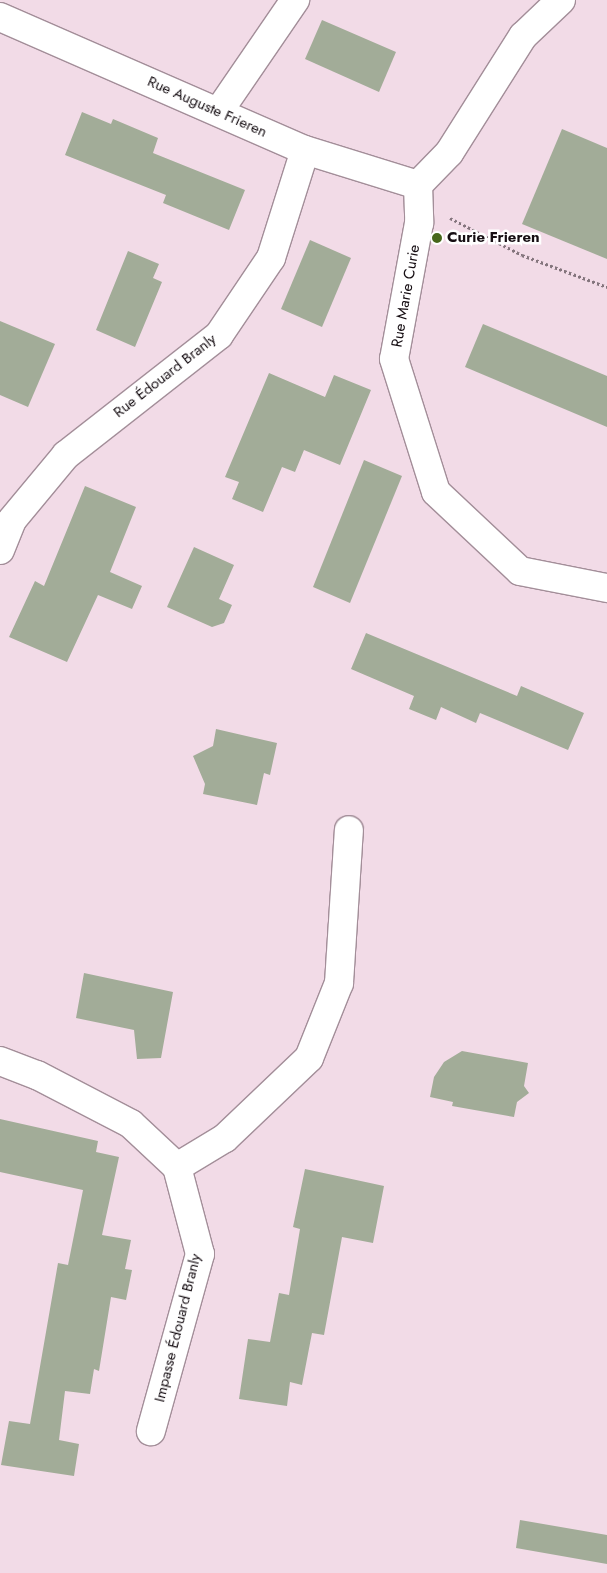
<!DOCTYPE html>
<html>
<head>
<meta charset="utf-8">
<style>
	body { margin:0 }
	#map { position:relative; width:607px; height:1573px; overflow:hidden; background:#f2dbe7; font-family:Jost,sans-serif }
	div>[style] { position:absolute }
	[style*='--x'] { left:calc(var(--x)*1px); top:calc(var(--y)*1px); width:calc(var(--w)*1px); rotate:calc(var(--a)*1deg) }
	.building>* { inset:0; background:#a2ac98 }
	.path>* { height:3px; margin-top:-1.5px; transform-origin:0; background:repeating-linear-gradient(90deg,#84757d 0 2.5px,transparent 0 5px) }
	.roads { filter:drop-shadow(1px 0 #a38e99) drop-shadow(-1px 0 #a38e99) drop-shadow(0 1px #a38e99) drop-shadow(0 -1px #a38e99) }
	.minor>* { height:28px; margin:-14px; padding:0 14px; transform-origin:14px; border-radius:14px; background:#fff }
	.dots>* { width:14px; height:14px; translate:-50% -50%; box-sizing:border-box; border:2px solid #fff; border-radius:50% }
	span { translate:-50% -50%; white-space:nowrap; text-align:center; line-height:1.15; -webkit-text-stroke:5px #fff; paint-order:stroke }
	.street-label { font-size:15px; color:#160e13 }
	.poi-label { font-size:15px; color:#160e13; font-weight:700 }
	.left { translate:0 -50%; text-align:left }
</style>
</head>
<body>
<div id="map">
	<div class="building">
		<div style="clip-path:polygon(322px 20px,396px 52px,379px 92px,305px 59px)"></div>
		<div style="clip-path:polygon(82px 112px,111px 124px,113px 119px,158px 138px,153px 153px,245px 190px,229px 230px,163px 203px,166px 195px,65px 155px)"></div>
		<div style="clip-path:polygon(562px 129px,607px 148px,607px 259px,522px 224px)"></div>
		<div style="clip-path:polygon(310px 240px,351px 258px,322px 327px,281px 309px)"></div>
		<div style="clip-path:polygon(128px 251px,159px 264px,153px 278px,162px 282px,135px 347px,96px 330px)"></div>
		<div style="clip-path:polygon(0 321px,55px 344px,28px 407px,0 395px)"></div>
		<div style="clip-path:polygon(483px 324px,607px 376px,607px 427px,465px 367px)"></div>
		<div style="clip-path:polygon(269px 373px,325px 397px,334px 375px,371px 390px,340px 465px,304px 450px,295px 472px,282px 467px,263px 512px,232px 499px,239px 482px,225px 477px)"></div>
		<div style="clip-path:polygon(364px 460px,402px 476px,350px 603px,313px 587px)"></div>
		<div style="clip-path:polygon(85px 486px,136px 507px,110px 572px,142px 586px,132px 609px,98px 595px,67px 662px,9px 637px,35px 581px,44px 586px)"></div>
		<div style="clip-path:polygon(194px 547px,234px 565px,219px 599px,232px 605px,224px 623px,212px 627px,167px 607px)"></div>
		<div style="clip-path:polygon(366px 633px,517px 696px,521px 686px,584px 713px,568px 750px,480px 713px,476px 723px,441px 707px,436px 720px,409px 709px,414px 696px,351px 669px)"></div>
		<div style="clip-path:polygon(216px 729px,277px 743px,270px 775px,264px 773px,257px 805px,203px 794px,205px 784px,193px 756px,213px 746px)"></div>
		<div style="clip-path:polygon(84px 973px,173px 992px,161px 1058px,137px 1059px,134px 1030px,76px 1018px)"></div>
		<div style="clip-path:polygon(462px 1051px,528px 1063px,524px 1086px,529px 1093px,517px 1102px,514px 1117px,452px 1106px,453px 1102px,430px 1097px,434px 1077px,444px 1062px)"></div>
		<div style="clip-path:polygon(0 1119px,98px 1141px,96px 1152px,119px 1157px,102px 1235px,131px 1240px,125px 1269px,132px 1270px,126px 1300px,111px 1297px,99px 1371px,94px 1369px,90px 1394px,65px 1391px,59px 1440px,79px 1444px,74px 1476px,1px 1465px,9px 1421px,30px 1424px,58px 1263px,68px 1265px,83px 1190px,0 1172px)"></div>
		<div style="clip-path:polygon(305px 1169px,384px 1186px,373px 1243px,342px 1237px,324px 1335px,312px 1333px,302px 1385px,290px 1382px,287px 1406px,239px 1399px,248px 1339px,270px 1342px,279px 1293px,289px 1295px,300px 1229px,293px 1227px)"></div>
		<div style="clip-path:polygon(520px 1520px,607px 1535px,607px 1564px,516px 1548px)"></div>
	</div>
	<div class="path">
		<div style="--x:450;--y:218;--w:81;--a:27.2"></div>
		<div style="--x:522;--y:255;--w:91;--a:20.6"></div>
	</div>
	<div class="roads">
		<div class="minor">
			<div style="--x:561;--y:0;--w:52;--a:136.5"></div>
			<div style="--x:523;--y:36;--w:138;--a:122.3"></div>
			<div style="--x:449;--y:153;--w:45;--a:134.1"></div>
			<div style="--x:418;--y:185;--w:38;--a:88"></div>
			<div style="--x:419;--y:223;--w:138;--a:100.4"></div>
			<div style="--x:394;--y:359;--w:139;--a:72.5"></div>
			<div style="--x:436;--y:492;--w:115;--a:43.2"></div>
			<div style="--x:520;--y:571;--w:89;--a:11.1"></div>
			<div style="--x:0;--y:17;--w:333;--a:23.6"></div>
			<div style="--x:305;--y:150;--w:118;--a:17.2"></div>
			<div style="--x:219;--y:111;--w:135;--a:-55.6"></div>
			<div style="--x:0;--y:550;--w:32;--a:-68"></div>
			<div style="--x:12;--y:520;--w:85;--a:-50.3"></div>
			<div style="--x:66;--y:455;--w:194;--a:-38.1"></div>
			<div style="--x:219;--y:335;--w:93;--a:-56"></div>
			<div style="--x:271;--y:258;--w:113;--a:-72.5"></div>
			<div style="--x:0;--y:1061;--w:40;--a:21"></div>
			<div style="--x:37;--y:1075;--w:106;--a:27.5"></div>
			<div style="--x:131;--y:1124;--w:63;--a:43.1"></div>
			<div style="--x:177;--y:1167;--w:90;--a:75.2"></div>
			<div style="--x:200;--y:1254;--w:184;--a:105.5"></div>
			<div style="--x:177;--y:1167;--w:56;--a:-31.1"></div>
			<div style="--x:225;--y:1138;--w:116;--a:-43.6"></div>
			<div style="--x:309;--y:1058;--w:81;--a:-68.2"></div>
			<div style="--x:339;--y:983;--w:153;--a:-86.3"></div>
		</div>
	</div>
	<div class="dots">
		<div style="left:437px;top:238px;background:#47661b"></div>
	</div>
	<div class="street-label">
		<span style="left:207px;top:107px;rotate:24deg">Rue Auguste Frieren</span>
		<span style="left:406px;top:296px;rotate:-80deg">Rue Marie Curie</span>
		<span style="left:165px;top:376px;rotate:-38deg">Rue Édouard Branly</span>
		<span style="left:178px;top:1328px;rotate:-76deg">Impasse Édouard Branly</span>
	</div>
	<div class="poi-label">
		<span class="left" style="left:447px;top:238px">Curie Frieren</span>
	</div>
</div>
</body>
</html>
